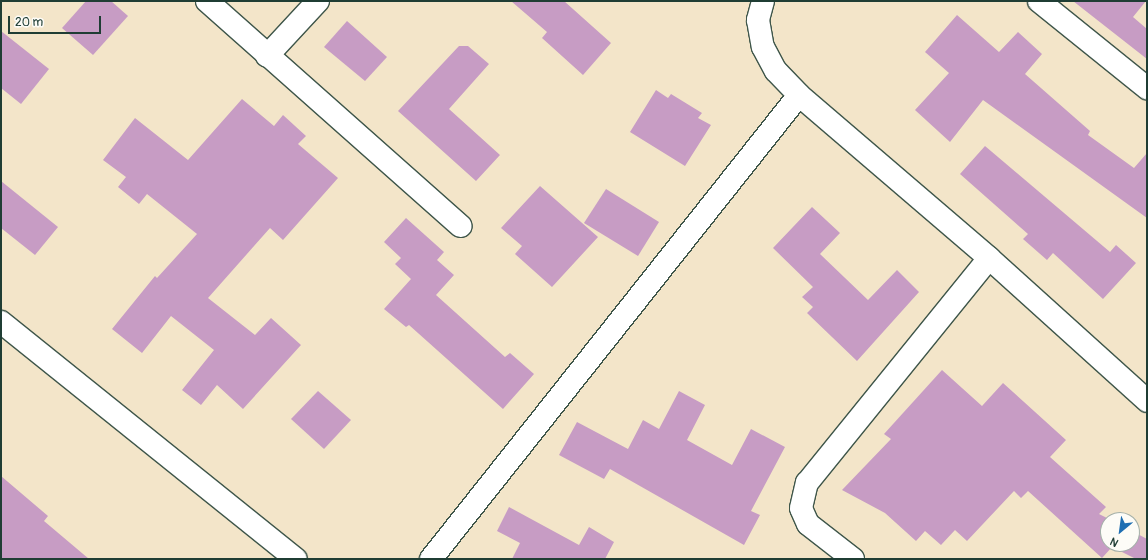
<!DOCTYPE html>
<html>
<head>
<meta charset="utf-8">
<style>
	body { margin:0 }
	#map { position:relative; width:1148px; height:560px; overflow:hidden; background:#f3e5c9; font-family:Pangolin,sans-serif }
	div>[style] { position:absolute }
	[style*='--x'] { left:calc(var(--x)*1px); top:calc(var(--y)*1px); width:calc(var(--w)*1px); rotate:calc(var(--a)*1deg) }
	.building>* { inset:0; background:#c79cc4 }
	.roads { filter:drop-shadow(1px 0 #3f564a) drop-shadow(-1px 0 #3f564a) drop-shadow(0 1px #3f564a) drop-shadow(0 -1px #3f564a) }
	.minor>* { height:22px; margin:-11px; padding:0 11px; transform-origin:11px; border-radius:11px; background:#fff }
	span { translate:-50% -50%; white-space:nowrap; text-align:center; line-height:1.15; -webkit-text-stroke:3.5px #fdfcf7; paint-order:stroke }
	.frame { position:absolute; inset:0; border:2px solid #1f3d34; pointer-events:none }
	.north { position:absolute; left:1100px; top:512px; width:40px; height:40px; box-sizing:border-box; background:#fdfcf7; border:1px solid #a4b0a9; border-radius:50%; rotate:209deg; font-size:11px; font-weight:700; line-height:16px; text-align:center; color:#1f3d34 }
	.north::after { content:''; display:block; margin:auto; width:14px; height:18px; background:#1f6fb2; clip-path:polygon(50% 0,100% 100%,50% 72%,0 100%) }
	.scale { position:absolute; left:8px; top:16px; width:93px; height:18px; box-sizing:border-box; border:2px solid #1f3d34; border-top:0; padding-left:5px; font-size:12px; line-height:14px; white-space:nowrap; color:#1f3d34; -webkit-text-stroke:3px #fdfcf7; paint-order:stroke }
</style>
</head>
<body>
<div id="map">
	<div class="building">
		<div style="clip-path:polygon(86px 1px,111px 1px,128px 16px,93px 55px,62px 28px)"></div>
		<div style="clip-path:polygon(511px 1px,564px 1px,611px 43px,583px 75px,542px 38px,547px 32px)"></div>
		<div style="clip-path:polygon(1073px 1px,1146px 1px,1133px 17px,1147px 29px,1147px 59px)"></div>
		<div style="clip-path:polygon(957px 15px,999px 52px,1018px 32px,1042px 54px,1025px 74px,1090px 131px,1088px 135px,1134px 168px,1147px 153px,1147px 218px,983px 100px,950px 142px,915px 110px,949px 73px,925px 52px)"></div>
		<div style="clip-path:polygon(347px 21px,387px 57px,365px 81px,324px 47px)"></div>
		<div style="clip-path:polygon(1px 31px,49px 69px,21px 104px,1px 88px)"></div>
		<div style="clip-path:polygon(459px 46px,468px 46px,489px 64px,449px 109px,500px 155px,476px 181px,398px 111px)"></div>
		<div style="clip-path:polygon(656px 90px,668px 98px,671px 94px,702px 113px,698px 118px,711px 125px,685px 166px,630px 132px)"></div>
		<div style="clip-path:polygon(242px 99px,274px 126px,283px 115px,306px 136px,298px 144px,338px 178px,283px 240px,270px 228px,208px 298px,255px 335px,271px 318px,301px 345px,243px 409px,217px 385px,201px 405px,182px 390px,214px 350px,171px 316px,142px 353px,112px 329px,155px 276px,157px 278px,197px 234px,147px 194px,139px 204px,118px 187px,126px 177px,103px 160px,135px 118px,188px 160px)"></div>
		<div style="clip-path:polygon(985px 146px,1110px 252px,1116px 245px,1136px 263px,1103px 299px,1053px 253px,1047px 260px,1023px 239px,1028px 234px,960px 174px)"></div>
		<div style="clip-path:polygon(1px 181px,58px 227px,35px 255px,1px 228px)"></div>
		<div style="clip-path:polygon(540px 186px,598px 237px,552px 287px,515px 254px,522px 246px,501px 228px)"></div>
		<div style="clip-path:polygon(606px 189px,659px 222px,638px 256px,584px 223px)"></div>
		<div style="clip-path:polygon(812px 207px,840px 233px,820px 254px,868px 300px,897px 270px,919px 292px,857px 361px,807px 313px,813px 307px,802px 297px,813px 287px,773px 248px)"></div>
		<div style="clip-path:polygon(406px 218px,444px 252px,437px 260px,454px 275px,436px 295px,505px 357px,510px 353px,534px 374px,503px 409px,409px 325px,406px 327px,384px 309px,411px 279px,395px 264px,401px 258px,384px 242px)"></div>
		<div style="clip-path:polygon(942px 370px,982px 406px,1003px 383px,1066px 440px,1050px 457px,1106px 507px,1099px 514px,1111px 520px,1108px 520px,1108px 544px,1132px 544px,1132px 531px,1147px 539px,1147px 559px,1136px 559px,1112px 547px,1102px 558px,1028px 491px,1021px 498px,1014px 491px,967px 541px,955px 530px,941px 545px,925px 531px,916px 541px,885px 513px,842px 490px,891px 439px,884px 434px)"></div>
		<div style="clip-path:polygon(318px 391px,351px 420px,324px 449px,291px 419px)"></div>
		<div style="clip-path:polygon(679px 391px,705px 405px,687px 440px,732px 465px,751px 429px,785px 447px,751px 511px,760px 515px,744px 545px,610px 469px,604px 479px,559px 455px,577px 422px,628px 449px,643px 420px,659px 429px)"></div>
		<div style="clip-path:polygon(1px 476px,48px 516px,44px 521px,89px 559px,1px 559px)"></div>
		<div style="clip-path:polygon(509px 507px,579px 545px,589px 527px,614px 542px,605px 559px,512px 559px,520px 543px,497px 531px)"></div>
	</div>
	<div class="roads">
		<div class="minor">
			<div style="--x:207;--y:1;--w:339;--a:41.6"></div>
			<div style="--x:763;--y:1;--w:20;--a:105"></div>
			<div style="--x:758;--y:20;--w:27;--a:80"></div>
			<div style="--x:763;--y:47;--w:27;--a:62"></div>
			<div style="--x:776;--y:71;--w:33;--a:46"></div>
			<div style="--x:799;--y:95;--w:250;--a:40.6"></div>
			<div style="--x:989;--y:258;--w:213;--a:42.1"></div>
			<div style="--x:1039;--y:1;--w:139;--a:38.9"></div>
			<div style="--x:267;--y:56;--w:75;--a:-47.2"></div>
			<div style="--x:1;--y:322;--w:378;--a:38.8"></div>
			<div style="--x:431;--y:559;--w:592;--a:-51.58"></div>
			<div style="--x:853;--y:559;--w:57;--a:-142.1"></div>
			<div style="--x:808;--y:524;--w:17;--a:-114"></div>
			<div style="--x:801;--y:508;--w:26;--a:-77"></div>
			<div style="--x:807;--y:483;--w:289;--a:-51"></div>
		</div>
	</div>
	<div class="frame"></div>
	<div class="north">N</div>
	<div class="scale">20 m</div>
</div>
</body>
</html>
